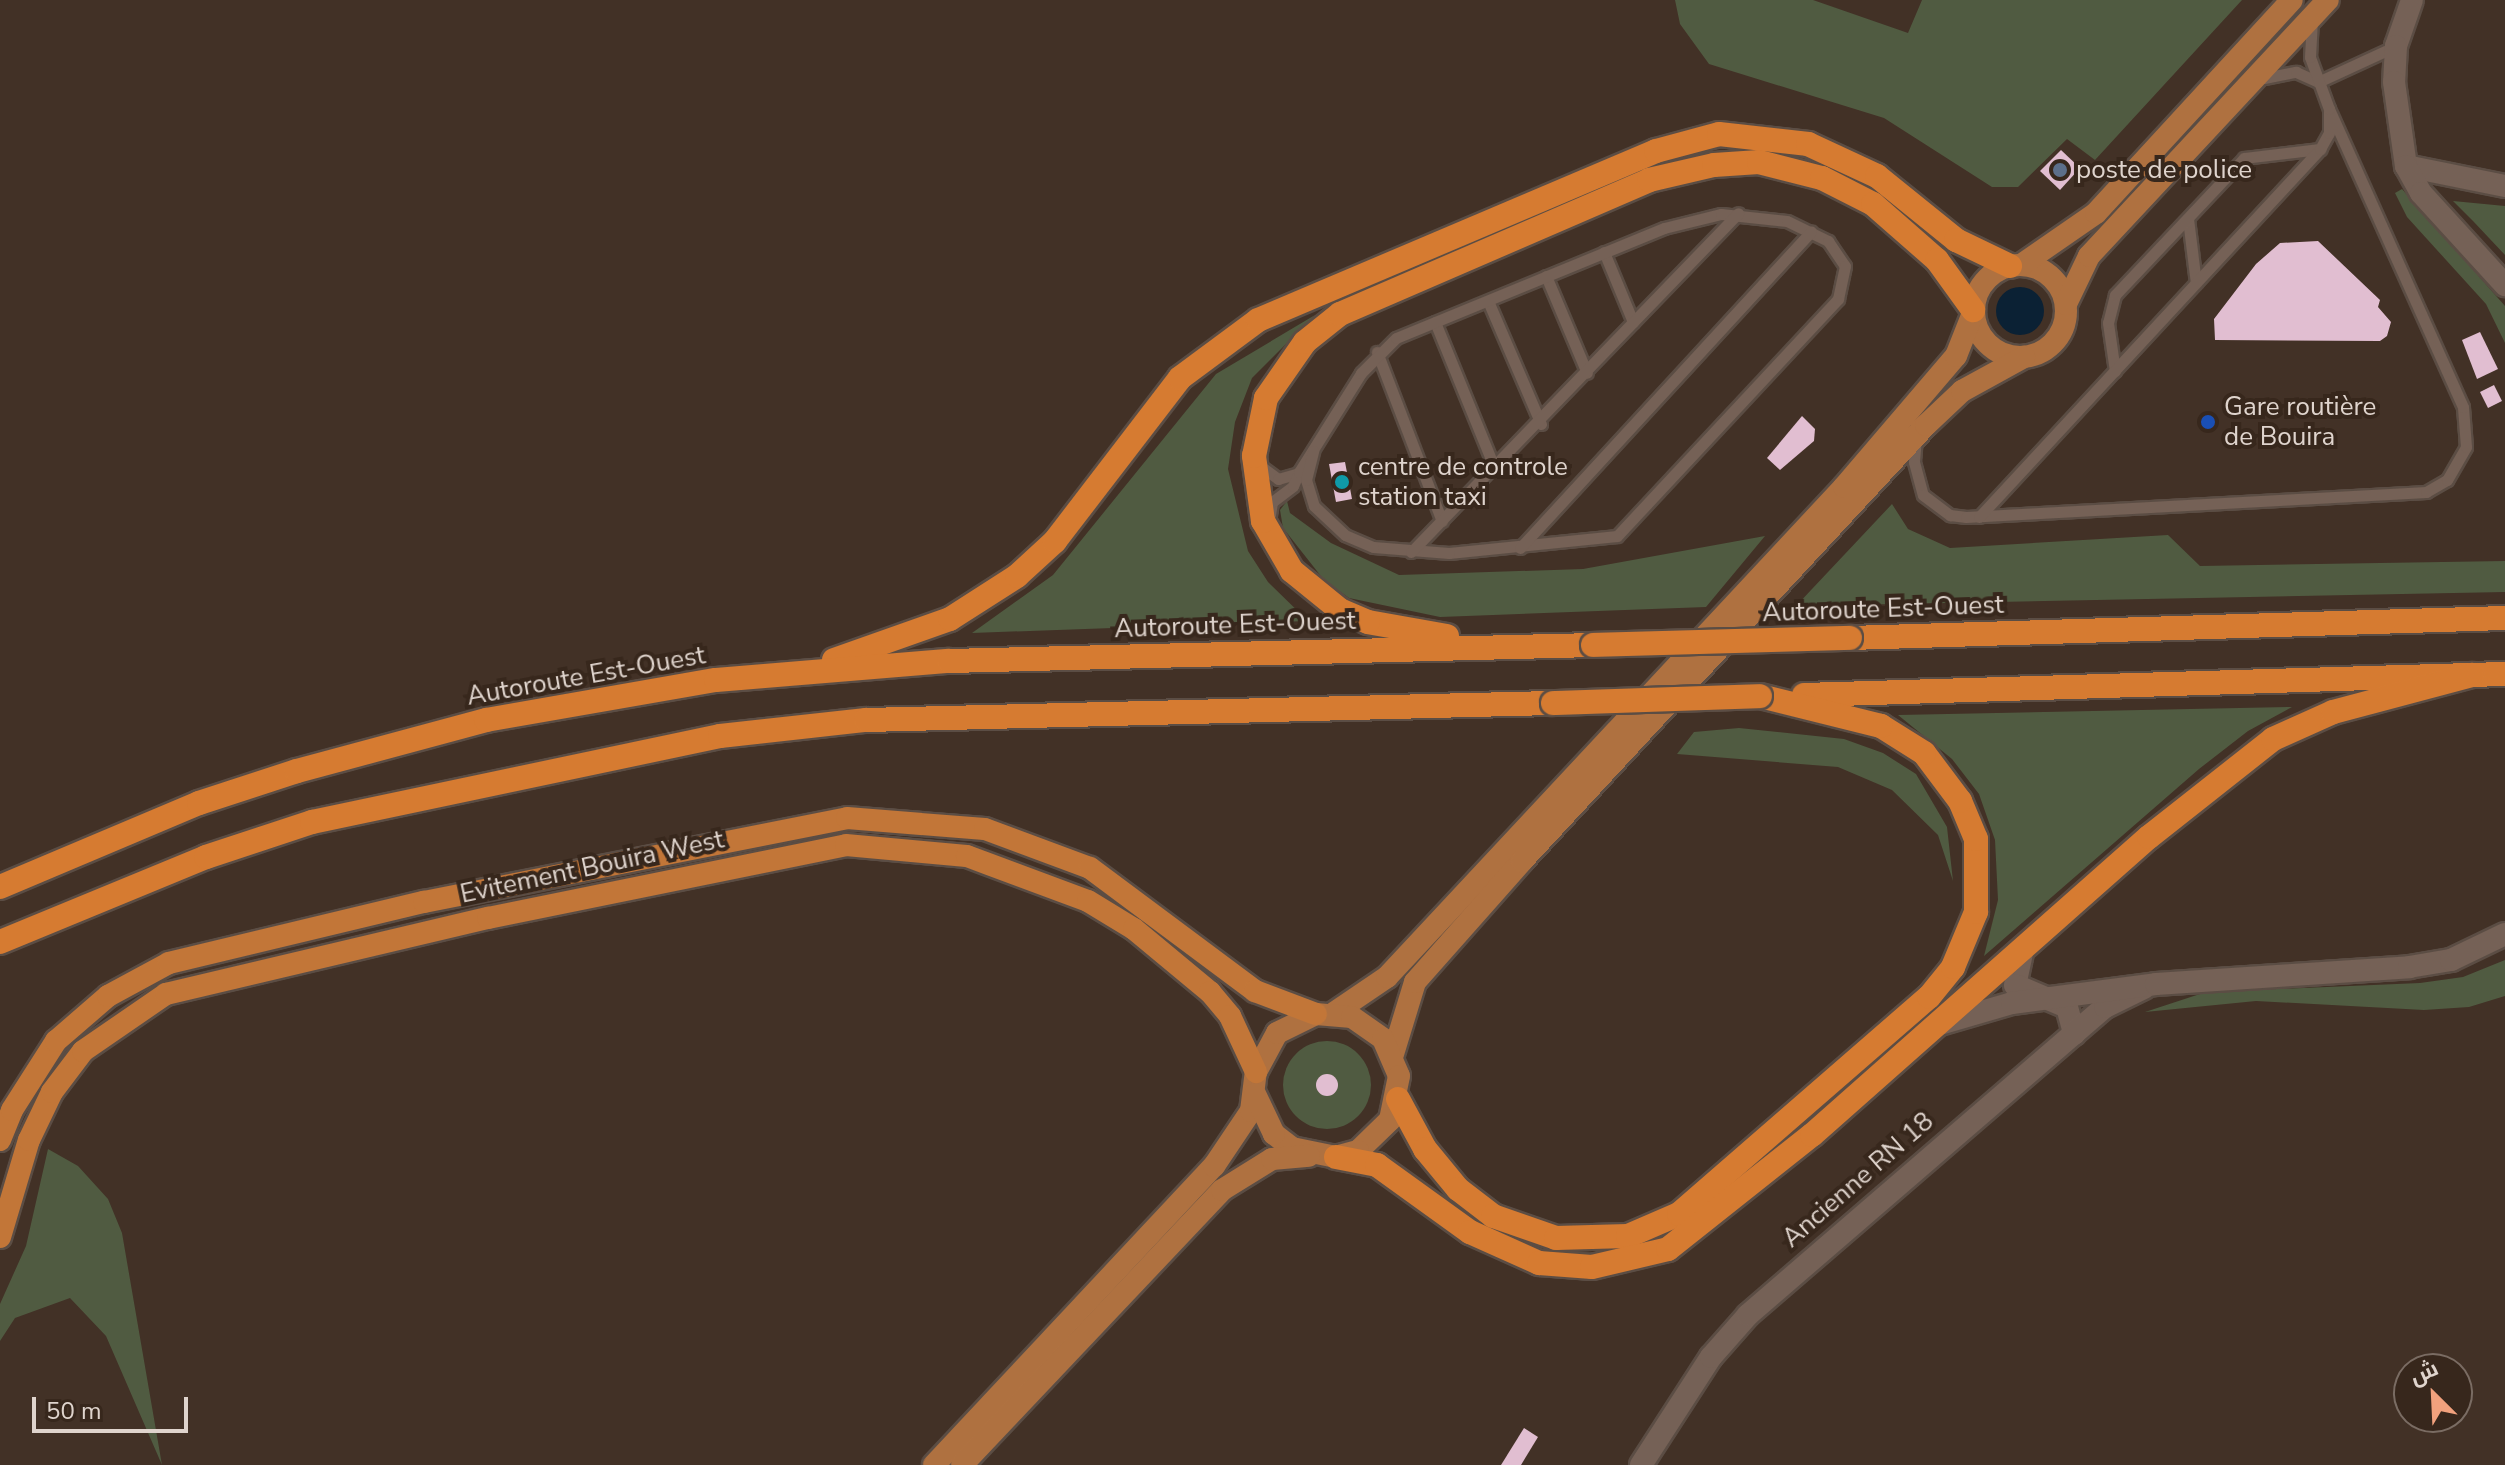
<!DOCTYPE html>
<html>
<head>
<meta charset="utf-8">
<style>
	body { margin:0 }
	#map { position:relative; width:2505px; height:1465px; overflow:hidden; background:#423126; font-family:"Nunito Sans",Cairo,sans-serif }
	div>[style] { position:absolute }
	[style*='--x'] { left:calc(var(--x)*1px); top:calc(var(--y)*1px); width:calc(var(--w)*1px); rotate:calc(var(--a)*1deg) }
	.green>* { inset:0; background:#505b41 }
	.round { border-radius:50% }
	.water>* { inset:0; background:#0b2134 }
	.building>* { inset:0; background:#e1bed1 }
	.roads { filter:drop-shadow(2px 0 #5b4d44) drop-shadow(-2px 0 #5b4d44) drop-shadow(0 2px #5b4d44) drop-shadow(0 -2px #5b4d44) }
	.service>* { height:11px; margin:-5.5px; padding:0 5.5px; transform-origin:5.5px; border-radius:5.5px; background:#756156 }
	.minor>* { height:22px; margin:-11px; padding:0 11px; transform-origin:11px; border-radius:11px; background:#756156 }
	.tertiary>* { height:22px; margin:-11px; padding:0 11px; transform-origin:11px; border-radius:11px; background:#756156 }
	.secondary>* { height:22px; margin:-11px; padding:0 11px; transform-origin:11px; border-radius:11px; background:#756156 }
	.primary>* { height:22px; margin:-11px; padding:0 11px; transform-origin:11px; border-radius:11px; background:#af7140 }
	.primary>.ring { margin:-11px; padding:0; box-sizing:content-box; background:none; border:22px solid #af7140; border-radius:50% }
	.trunk>* { height:22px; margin:-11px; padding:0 11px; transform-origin:11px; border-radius:11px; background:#c27638 }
	.motorway>* { height:24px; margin:-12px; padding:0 12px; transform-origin:12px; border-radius:12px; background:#d67b31 }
	.bridges { filter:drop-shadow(2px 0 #5b4d44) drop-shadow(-2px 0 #5b4d44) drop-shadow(0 2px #5b4d44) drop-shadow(0 -2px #5b4d44) }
	.motorway-bridge>* { height:24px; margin:-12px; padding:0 12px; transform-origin:12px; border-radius:12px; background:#d67b31 }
	.dots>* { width:22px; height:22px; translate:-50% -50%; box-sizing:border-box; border:4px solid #37271c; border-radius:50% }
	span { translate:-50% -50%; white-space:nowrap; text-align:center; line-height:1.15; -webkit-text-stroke:8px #37271c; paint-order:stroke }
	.poi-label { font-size:26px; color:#dfd4cd }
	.left { translate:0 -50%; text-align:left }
	.street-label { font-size:26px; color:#dfd4cd }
	.north { position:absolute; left:2393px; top:1353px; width:80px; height:80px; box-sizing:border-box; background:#37271c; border:2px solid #7a6c63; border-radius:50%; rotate:336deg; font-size:22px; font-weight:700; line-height:32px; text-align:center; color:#dfd4cd }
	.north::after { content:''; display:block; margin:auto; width:28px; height:36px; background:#f1a17d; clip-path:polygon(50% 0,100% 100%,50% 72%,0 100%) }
	.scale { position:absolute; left:32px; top:1397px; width:156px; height:36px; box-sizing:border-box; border:4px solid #dfd4cd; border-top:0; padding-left:10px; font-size:24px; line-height:28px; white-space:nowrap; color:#dfd4cd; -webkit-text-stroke:6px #37271c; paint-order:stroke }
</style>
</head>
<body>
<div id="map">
	<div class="green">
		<div style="clip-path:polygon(1675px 0,1813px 0,1908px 33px,1922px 0,2242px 0,2095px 160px,2067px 139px,2018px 187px,1992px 187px,1884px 118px,1709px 64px,1680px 24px)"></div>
		<div style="clip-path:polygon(2402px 189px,2505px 306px,2505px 343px,2486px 304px,2407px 217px,2395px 193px)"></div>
		<div style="clip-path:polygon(2453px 201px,2505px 206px,2505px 255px,2473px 221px)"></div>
		<div style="clip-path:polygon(1315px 315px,1252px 378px,1235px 422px,1228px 469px,1248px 551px,1268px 582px,1308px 621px,972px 633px,1053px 575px,1216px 374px)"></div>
		<div style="clip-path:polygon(1287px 501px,1290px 513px,1331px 543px,1399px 575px,1583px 569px,1765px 536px,1706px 607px,1440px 617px,1349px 598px,1324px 580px,1283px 528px,1280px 510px)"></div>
		<div style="clip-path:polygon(1892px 504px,1908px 529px,1950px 548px,2168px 535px,2200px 566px,2505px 561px,2505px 592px,1796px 606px)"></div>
		<div style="clip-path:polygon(2292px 707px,2248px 731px,2199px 769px,1984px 956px,1998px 900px,1995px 840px,1979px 794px,1952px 759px,1898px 715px)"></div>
		<div style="clip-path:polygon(1739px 728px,1844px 739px,1883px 753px,1916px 774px,1947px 827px,1953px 881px,1938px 835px,1892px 790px,1838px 767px,1677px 754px,1694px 732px)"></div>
		<div style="clip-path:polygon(2505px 960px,2505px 996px,2469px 1007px,2424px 1010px,2256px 1001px,2145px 1012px,2206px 992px,2420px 983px,2463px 977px)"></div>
		<div class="round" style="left:1283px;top:1041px;width:88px;height:88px"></div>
		<div style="clip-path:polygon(48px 1149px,78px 1166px,108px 1199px,122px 1233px,162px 1465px,106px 1336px,70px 1298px,15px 1318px,0 1341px,0 1304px,26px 1246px)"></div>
	</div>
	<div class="water">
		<div class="round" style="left:1996px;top:287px;width:48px;height:48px"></div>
	</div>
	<div class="building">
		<div style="clip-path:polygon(2061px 150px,2080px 168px,2060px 190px,2040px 171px)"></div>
		<div style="clip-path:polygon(2318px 241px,2380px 300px,2378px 307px,2391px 322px,2387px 336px,2380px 341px,2215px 340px,2214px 319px,2256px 264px,2280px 243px)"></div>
		<div style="clip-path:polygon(2480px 332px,2498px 369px,2477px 379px,2462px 340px)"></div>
		<div style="clip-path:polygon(2494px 385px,2502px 401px,2488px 408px,2480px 392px)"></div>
		<div style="clip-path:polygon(1802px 416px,1815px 429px,1814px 441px,1780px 470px,1767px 458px)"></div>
		<div style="clip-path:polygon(1345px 462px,1352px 499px,1336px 502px,1329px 464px)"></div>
		<div class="round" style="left:1316px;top:1074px;width:22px;height:22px"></div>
		<div style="clip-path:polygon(1524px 1428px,1538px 1437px,1521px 1465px,1501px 1465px)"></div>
	</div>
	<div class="roads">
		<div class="service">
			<div style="--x:2264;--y:78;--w:33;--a:-11"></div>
			<div style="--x:2296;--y:72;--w:24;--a:24"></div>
			<div style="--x:2318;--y:82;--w:86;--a:-24.8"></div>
			<div style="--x:2188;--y:219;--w:64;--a:82.9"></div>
			<div style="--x:1604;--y:252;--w:76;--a:67.5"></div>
			<div style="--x:1546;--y:276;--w:105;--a:67.1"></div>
			<div style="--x:1488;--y:301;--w:134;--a:66.7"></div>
			<div style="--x:1435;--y:322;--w:159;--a:67.8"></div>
			<div style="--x:1377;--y:352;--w:181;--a:69"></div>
			<div style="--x:2115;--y:371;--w:49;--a:-98.3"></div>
			<div style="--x:2108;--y:323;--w:29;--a:-76"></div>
			<div style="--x:2115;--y:295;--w:188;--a:-46.7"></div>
			<div style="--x:2244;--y:158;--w:77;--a:-6.8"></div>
			<div style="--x:1916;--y:438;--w:24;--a:95"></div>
			<div style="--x:1914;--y:462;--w:34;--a:75"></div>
			<div style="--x:1923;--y:495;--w:34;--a:37"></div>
			<div style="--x:1950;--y:515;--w:16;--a:7"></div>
			<div style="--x:1966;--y:517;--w:461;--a:-3.1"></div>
			<div style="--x:2426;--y:492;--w:24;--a:-30"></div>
			<div style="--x:2447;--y:480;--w:38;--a:-60"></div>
			<div style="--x:2466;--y:447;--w:40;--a:-94.3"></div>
			<div style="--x:2463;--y:407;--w:327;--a:-114.2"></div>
			<div style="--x:1259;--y:465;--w:24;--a:36"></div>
			<div style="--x:1278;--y:479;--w:22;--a:-16"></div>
			<div style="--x:1270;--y:515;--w:13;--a:-81"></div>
			<div style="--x:1272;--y:502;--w:26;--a:-37"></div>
			<div style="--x:1293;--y:486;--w:15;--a:-67"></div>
			<div style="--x:1299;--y:472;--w:117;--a:-57.9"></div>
			<div style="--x:1361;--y:373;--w:49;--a:-45"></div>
			<div style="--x:1396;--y:338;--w:290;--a:-22.3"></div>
			<div style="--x:1664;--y:228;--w:59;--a:-13.8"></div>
			<div style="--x:1721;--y:214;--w:66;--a:6.1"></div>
			<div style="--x:1787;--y:221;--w:46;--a:26"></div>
			<div style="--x:1828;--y:241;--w:30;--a:56"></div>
			<div style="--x:1845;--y:266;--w:34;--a:102"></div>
			<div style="--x:1838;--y:299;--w:324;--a:133"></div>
			<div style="--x:1617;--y:536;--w:169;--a:174.2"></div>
			<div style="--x:1449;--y:553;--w:76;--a:-175.5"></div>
			<div style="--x:1373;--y:547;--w:30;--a:-157"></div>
			<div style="--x:1345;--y:535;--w:42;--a:-136.9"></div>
			<div style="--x:1314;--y:506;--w:27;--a:-107"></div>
			<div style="--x:1306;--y:480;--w:30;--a:-76"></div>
			<div style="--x:1979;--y:517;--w:502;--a:-47.18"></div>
			<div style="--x:2320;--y:149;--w:18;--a:-61"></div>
			<div style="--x:2329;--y:133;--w:24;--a:-90"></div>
			<div style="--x:2329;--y:109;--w:55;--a:-110.1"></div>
			<div style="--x:2310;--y:57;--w:36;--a:-87"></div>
			<div style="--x:1520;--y:548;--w:430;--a:-47.4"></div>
			<div style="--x:1411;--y:552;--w:471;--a:-46"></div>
		</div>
		<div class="minor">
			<div style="--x:2406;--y:166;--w:101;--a:11.4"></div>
			<div style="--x:2022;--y:953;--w:33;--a:102"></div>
			<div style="--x:2015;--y:985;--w:56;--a:22.9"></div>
			<div style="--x:2067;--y:1007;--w:28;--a:75"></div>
		</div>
		<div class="tertiary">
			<div style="--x:1641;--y:1465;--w:129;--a:-57.1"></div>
			<div style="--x:1711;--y:1357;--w:56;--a:-48.6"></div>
			<div style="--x:1748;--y:1315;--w:472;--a:-40.8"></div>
			<div style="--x:2105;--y:1007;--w:43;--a:-26"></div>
		</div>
		<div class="secondary">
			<div style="--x:2412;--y:0;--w:49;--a:109.2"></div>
			<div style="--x:2396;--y:46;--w:36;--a:93"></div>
			<div style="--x:2394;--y:82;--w:85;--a:81.9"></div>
			<div style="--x:2406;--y:166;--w:31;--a:61"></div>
			<div style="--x:2421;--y:193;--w:125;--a:47.6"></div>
			<div style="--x:1940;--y:1024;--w:75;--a:-16.3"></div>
			<div style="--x:2012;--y:1003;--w:145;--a:-7.5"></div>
			<div style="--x:2156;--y:984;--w:254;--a:-3.8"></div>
			<div style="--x:2409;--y:967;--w:43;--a:-9.5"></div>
			<div style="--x:2451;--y:960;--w:60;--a:-25.7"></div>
		</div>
		<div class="primary">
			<div class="ring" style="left:1974px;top:265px;width:70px;height:70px"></div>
			<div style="--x:2021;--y:265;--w:91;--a:-34.7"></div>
			<div style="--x:2096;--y:213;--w:289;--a:-47.4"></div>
			<div style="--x:2066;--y:304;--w:53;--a:-64.4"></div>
			<div style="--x:2089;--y:256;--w:350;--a:-47"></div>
			<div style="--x:1334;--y:1013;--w:64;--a:-34.2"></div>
			<div style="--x:1387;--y:977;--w:670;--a:-47"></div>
			<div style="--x:1844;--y:487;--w:172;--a:-49.5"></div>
			<div style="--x:1956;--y:356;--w:46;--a:-68.4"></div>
			<div style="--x:1393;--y:1054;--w:75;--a:-73"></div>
			<div style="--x:1415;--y:982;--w:162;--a:-48.5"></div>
			<div style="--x:1522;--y:861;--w:594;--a:-47.18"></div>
			<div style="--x:1926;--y:425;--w:50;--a:-43.4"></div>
			<div style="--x:1962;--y:391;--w:71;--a:-28.7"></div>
			<div style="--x:934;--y:1465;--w:410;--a:-46.9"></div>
			<div style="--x:1214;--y:1166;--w:66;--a:-56.1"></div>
			<div style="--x:1251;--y:1111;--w:39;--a:-83"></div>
			<div style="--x:1256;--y:1072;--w:44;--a:-61.7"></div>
			<div style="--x:1277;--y:1033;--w:43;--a:-26"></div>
			<div style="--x:1316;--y:1014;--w:36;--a:5"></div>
			<div style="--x:1352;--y:1017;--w:38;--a:35"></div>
			<div style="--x:1383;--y:1039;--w:40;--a:66.6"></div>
			<div style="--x:1399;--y:1076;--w:45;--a:101.6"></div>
			<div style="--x:1390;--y:1120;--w:45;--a:135.9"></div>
			<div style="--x:1358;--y:1151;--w:23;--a:165"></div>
			<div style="--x:1336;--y:1157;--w:45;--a:-168.4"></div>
			<div style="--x:1292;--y:1148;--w:23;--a:-142"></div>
			<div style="--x:1274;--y:1134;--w:44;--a:-115.4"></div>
			<div style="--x:962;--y:1465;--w:378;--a:-46.6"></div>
			<div style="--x:1222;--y:1190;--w:59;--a:-31.8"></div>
			<div style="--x:1272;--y:1159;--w:37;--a:-5"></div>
		</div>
		<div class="trunk">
			<div style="--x:0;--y:1140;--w:32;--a:-68"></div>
			<div style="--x:12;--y:1110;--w:82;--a:-57.5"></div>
			<div style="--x:56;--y:1041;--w:69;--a:-40.9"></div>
			<div style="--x:108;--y:996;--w:69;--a:-28.4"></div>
			<div style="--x:169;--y:963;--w:262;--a:-13.5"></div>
			<div style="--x:424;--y:902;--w:431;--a:-11.2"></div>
			<div style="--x:847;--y:818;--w:138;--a:4.6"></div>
			<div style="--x:985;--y:829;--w:112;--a:20.4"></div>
			<div style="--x:1090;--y:868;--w:206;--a:36.7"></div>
			<div style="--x:1255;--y:991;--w:65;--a:20.7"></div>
			<div style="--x:0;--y:1237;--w:101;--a:-73.4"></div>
			<div style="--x:29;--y:1140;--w:53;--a:-64.4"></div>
			<div style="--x:52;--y:1092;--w:51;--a:-52.9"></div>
			<div style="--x:83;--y:1051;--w:101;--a:-34.5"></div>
			<div style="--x:166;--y:994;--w:331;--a:-13.3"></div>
			<div style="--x:488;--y:918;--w:365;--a:-11.5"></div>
			<div style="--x:846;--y:845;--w:121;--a:5.2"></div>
			<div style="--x:967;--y:856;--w:129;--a:20.4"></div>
			<div style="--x:1088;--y:901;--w:54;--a:31.3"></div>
			<div style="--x:1134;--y:929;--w:99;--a:39.7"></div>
			<div style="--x:1210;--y:992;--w:31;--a:50"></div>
			<div style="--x:1230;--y:1016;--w:62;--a:65.1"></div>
		</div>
		<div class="motorway">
			<div style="--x:1447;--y:636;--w:80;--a:-170"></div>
			<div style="--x:1368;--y:622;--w:30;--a:-157"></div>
			<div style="--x:1340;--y:610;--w:62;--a:-140.9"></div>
			<div style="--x:1292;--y:571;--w:58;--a:-120.1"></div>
			<div style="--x:1263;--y:521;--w:66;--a:-97.9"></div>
			<div style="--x:1254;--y:456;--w:59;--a:-78.3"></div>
			<div style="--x:1266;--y:398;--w:68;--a:-55.1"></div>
			<div style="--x:1305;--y:342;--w:45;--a:-38.7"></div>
			<div style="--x:1340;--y:314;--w:337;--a:-23.4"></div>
			<div style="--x:1649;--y:180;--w:67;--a:-13"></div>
			<div style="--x:1714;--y:165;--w:45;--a:-3.8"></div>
			<div style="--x:1759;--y:162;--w:65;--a:14.3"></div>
			<div style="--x:1822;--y:178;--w:57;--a:27"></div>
			<div style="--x:1873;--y:204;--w:85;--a:41.2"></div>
			<div style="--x:1937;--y:260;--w:62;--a:54.2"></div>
			<div style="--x:1850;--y:638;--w:655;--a:-1.75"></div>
			<div style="--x:834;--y:660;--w:123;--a:-19.5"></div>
			<div style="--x:950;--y:619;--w:80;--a:-32.7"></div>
			<div style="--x:1017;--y:576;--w:52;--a:-42.6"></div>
			<div style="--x:1055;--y:541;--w:205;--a:-52.5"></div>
			<div style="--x:1180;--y:378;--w:97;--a:-36.6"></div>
			<div style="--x:1258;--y:320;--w:432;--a:-23"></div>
			<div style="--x:1656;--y:151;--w:65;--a:-15.1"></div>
			<div style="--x:1719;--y:134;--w:90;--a:6.4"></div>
			<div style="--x:1808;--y:144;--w:76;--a:24.9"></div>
			<div style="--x:1877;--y:176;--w:102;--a:39"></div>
			<div style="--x:1956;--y:240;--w:60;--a:25.7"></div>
			<div style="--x:1804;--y:695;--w:701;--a:-1.72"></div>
			<div style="--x:0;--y:887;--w:216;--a:-22.9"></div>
			<div style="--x:199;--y:803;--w:103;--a:-18.1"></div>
			<div style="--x:297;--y:771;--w:196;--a:-15.1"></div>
			<div style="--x:486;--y:720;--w:233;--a:-9.9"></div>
			<div style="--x:716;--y:680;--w:234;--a:-4.7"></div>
			<div style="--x:949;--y:661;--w:644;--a:-1.42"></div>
			<div style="--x:0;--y:942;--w:223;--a:-22.4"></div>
			<div style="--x:206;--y:857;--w:112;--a:-18.3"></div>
			<div style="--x:312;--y:822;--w:417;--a:-11.9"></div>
			<div style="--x:720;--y:736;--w:147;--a:-6.3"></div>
			<div style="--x:866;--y:720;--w:687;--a:-1.42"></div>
			<div style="--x:1398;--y:1099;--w:57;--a:61.6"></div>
			<div style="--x:1425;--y:1149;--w:52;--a:50.5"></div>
			<div style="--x:1458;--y:1189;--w:44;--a:37.6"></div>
			<div style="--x:1493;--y:1216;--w:67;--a:19.2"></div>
			<div style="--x:1556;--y:1238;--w:72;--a:-1.6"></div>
			<div style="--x:1628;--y:1236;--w:56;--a:-23.3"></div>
			<div style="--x:1679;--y:1214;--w:331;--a:-41"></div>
			<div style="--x:1929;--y:997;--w:38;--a:-51"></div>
			<div style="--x:1953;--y:967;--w:60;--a:-67.3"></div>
			<div style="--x:1976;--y:912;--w:73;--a:-90"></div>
			<div style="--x:1976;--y:839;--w:41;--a:-112.8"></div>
			<div style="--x:1960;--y:801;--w:60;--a:-126.9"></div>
			<div style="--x:1924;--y:753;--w:51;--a:-147.9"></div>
			<div style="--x:1881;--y:726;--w:125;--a:-166.1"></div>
			<div style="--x:1336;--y:1157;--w:42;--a:11"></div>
			<div style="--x:1377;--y:1165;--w:115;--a:35.8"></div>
			<div style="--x:1470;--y:1232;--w:76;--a:24.2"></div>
			<div style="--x:1539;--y:1263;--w:53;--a:4.3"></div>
			<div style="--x:1592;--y:1267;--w:78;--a:-13.3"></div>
			<div style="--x:1668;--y:1249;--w:184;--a:-38.4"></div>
			<div style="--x:1812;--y:1135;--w:450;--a:-41.5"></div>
			<div style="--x:2149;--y:837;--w:158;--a:-38.3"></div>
			<div style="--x:2273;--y:739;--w:66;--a:-24.2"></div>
			<div style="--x:2333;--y:712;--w:144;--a:-14.9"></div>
		</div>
	</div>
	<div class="bridges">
		<div class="motorway-bridge">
			<div style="--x:1593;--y:645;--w:257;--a:-1.6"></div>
			<div style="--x:1553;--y:703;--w:207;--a:-1.9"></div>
		</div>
	</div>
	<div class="dots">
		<div style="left:2060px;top:170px;background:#5c6f8a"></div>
		<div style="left:2208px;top:422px;background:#1a4fb4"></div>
		<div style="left:1342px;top:482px;background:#0f9aa8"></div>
	</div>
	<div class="poi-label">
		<span class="left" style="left:2076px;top:170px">poste de police</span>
		<span class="left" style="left:2224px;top:422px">Gare routière<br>de Bouira</span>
		<span class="left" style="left:1358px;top:482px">centre de controle<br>station taxi</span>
	</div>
	<div class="street-label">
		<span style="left:1883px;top:609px;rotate:-2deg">Autoroute Est-Ouest</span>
		<span style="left:1235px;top:625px;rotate:-2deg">Autoroute Est-Ouest</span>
		<span style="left:586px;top:676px;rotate:-10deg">Autoroute Est-Ouest</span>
		<span style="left:592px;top:867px;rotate:-12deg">Evitement Bouira West</span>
		<span style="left:1858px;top:1180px;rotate:-41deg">Ancienne RN 18</span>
	</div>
	<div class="north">ش</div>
	<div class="scale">50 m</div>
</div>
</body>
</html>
